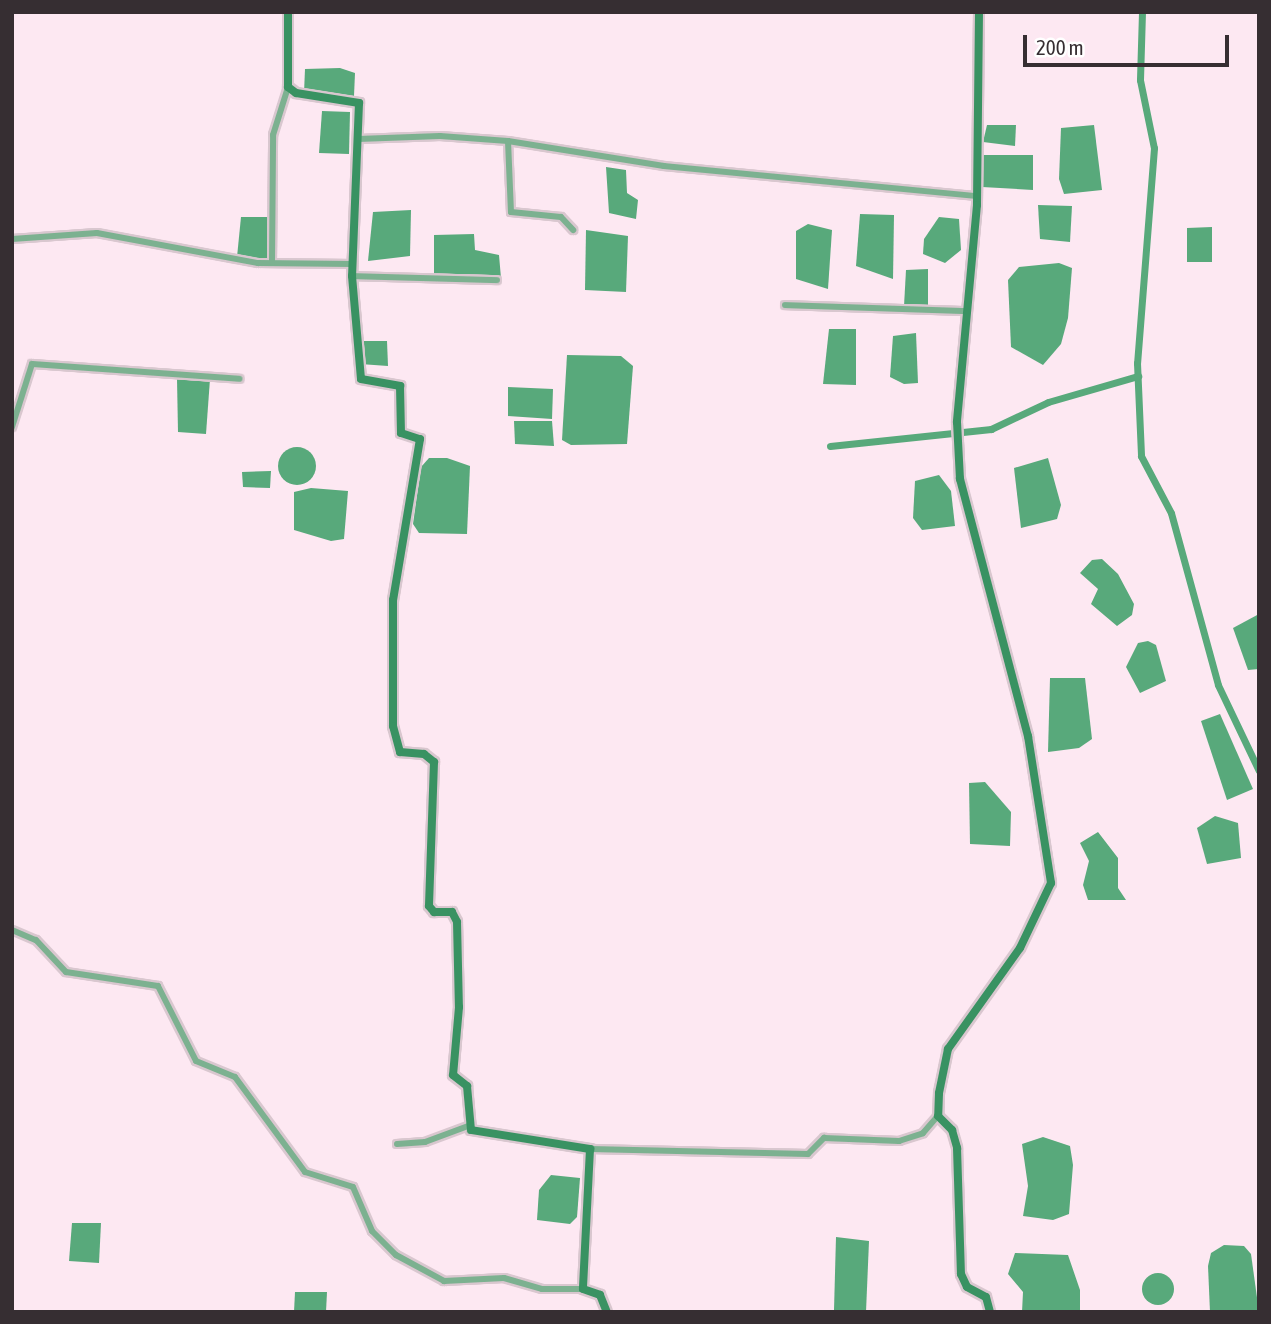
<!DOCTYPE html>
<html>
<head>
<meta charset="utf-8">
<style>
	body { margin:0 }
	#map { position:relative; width:1271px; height:1324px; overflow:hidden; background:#fde8f2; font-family:"Asap Condensed",sans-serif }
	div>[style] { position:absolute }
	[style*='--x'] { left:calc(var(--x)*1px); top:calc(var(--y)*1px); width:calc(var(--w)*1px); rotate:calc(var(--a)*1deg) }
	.water>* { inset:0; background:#58a97b }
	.round { border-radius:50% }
	.canal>* { height:7px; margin:-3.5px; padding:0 3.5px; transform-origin:3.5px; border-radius:3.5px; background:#58a97b }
	.roads { filter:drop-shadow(2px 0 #d9c7cf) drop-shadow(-2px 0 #d9c7cf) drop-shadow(0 2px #d9c7cf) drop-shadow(0 -2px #d9c7cf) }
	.street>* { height:6px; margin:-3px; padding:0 3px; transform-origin:3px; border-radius:3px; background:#7cb190 }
	.secondary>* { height:8px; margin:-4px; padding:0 4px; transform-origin:4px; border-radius:4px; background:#399262 }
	span { translate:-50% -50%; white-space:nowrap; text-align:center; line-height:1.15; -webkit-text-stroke:6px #fff; paint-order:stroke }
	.frame { position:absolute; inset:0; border:14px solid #362e32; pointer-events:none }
	.scale { position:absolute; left:1023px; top:35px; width:206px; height:32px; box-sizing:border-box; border:4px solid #362e32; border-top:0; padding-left:9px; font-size:21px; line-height:24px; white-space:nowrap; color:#362e32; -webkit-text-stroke:5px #fff; paint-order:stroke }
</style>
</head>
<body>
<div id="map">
	<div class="water">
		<div style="clip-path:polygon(340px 68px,355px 73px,354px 96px,304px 93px,305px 69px)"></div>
		<div style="clip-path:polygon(322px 111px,350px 112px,349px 154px,319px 153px)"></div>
		<div style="clip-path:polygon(987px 125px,1016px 125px,1015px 146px,983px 142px)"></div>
		<div style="clip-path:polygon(1094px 125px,1102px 190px,1064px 194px,1059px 179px,1061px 128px)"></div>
		<div style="clip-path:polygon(983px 155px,1033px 155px,1033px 190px,982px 187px)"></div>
		<div style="clip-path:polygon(606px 167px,626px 170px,627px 193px,638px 200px,636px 219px,609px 213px)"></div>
		<div style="clip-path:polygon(1038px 205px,1072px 206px,1070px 242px,1040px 239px)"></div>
		<div style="clip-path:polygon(411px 210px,410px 256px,368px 261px,373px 212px)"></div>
		<div style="clip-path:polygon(860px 214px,894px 215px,893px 279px,856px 266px)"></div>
		<div style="clip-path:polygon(241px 217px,272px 217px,271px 261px,237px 257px)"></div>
		<div style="clip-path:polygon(939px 217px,959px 219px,961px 250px,945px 263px,923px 254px,924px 239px)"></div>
		<div style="clip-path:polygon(808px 224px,832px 230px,828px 289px,796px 279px,796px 231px)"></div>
		<div style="clip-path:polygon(1212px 227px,1212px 262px,1187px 262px,1187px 228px)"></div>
		<div style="clip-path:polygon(586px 230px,628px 236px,626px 292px,585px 290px)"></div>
		<div style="clip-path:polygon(474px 234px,475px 250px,499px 255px,501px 278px,434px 276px,434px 235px)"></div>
		<div style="clip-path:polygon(1059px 263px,1072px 268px,1068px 318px,1061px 344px,1043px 365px,1011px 347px,1008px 280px,1019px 267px)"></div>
		<div style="clip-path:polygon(928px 269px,928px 307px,904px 306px,906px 270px)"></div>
		<div style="clip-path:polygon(829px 329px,856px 329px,856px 385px,823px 384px)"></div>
		<div style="clip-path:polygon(916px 333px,918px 383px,904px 384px,890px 377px,893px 336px)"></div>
		<div style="clip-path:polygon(361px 341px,387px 341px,388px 366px,360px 364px)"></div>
		<div style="clip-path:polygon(567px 355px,621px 356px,633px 366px,627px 444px,571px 445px,562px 440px)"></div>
		<div style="clip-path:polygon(177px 379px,210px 379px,206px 434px,178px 432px)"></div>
		<div style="clip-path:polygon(508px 387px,553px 389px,552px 419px,508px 416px)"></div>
		<div style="clip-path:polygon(514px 421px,552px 421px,554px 446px,515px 444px)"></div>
		<div class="round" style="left:278px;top:447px;width:38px;height:38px"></div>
		<div style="clip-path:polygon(447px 458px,470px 466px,467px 534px,419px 533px,413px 524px,421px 467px,429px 458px)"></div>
		<div style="clip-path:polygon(1048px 458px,1061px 505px,1057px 519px,1021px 528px,1014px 468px)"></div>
		<div style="clip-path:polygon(271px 471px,270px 488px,243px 487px,242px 472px)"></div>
		<div style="clip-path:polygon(939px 475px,951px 491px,955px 526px,922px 530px,913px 518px,915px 481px)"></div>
		<div style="clip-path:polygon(311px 488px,348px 491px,344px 539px,331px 541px,294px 530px,294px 492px)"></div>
		<div style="clip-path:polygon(1102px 559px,1118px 574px,1134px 604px,1132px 615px,1117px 626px,1091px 604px,1098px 589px,1080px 573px,1092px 560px)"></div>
		<div style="clip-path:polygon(1259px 614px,1259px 669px,1248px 670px,1233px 628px)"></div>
		<div style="clip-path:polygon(1148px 641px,1156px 645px,1166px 681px,1140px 693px,1126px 667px,1138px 643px)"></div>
		<div style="clip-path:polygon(1050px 678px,1085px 678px,1092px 739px,1079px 748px,1048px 752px)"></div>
		<div style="clip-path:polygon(1220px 714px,1253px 789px,1227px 800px,1201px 721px)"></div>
		<div style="clip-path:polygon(985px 782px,1011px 812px,1010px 846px,970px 844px,969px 783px)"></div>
		<div style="clip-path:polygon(1215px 816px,1238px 823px,1241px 858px,1207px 864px,1197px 828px)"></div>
		<div style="clip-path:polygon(1098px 832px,1118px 858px,1118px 888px,1126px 900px,1088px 900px,1083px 885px,1089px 861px,1080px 843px)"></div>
		<div style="clip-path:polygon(1043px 1137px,1070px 1146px,1073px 1165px,1069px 1214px,1053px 1220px,1023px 1216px,1028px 1186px,1022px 1144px)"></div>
		<div style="clip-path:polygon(551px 1175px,580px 1178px,577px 1217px,570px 1224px,537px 1220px,539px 1190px)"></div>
		<div style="clip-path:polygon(72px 1223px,101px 1223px,99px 1263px,69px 1261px)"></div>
		<div style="clip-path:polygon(836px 1237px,869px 1241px,866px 1312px,834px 1310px)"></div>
		<div style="clip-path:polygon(1224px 1245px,1244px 1246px,1251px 1254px,1259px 1312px,1210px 1312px,1208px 1266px,1211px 1253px)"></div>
		<div style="clip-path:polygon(1015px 1253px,1068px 1255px,1080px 1290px,1080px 1312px,1022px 1312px,1023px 1292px,1008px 1274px)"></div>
		<div class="round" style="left:1142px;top:1273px;width:32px;height:32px"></div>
		<div style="clip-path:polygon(295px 1292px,327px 1292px,326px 1312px,294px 1312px)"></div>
	</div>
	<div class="canal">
		<div style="--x:1142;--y:12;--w:68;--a:91.7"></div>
		<div style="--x:1140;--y:80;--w:69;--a:78.4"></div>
		<div style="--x:1154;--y:148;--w:216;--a:94.5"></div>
		<div style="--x:1137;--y:363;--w:93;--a:87.5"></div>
		<div style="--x:1141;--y:456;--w:64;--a:62.2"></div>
		<div style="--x:1171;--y:513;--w:178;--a:74.7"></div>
		<div style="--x:1218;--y:685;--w:95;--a:64.5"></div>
		<div style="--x:830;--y:446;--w:162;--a:-6"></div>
		<div style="--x:991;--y:429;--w:63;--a:-25.3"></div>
		<div style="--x:1048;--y:402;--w:94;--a:-16.1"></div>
	</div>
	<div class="roads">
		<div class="street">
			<div style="--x:358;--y:139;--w:82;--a:-2.1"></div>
			<div style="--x:440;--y:136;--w:68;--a:4.2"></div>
			<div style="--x:508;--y:141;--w:158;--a:9.1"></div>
			<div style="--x:664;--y:166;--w:314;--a:5.5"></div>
			<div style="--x:508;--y:141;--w:71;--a:87.6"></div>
			<div style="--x:511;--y:212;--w:50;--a:5.7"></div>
			<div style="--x:561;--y:217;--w:18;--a:47"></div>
			<div style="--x:12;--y:239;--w:85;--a:-4"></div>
			<div style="--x:97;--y:233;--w:164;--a:10.6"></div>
			<div style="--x:258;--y:263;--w:95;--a:0.6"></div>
			<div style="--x:272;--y:262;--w:127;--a:-89.5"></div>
			<div style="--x:273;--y:135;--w:50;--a:-72.6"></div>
			<div style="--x:352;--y:276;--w:145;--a:1.6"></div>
			<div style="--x:785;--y:305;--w:182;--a:1.9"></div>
			<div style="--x:12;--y:427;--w:66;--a:-72.4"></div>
			<div style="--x:32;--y:364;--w:208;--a:4.1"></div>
			<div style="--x:12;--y:930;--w:26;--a:23"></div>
			<div style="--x:36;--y:940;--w:44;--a:46.8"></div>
			<div style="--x:66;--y:972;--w:93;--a:8.7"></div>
			<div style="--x:158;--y:986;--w:84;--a:63.1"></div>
			<div style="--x:196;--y:1061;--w:42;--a:22.3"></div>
			<div style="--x:235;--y:1077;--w:118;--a:53.6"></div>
			<div style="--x:305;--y:1172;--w:50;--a:17.4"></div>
			<div style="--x:353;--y:1187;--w:48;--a:66.6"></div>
			<div style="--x:372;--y:1231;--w:34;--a:45"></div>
			<div style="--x:396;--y:1255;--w:55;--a:28.4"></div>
			<div style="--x:444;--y:1281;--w:60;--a:-2.9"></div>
			<div style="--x:504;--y:1278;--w:40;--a:16"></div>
			<div style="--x:542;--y:1289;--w:41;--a:0"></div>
			<div style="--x:397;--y:1144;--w:28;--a:-4"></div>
			<div style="--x:425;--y:1142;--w:46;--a:-20.4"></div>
			<div style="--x:590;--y:1149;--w:218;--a:1.3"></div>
			<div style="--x:808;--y:1154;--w:23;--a:-45"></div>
			<div style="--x:824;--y:1138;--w:75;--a:2.3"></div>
			<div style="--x:899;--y:1141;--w:25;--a:-18"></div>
			<div style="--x:923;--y:1133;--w:23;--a:-49"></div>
		</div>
		<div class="secondary">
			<div style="--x:288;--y:12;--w:75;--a:90"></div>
			<div style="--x:288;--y:87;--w:10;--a:37"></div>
			<div style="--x:296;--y:93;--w:64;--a:9"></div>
			<div style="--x:359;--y:103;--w:173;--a:92.3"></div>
			<div style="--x:352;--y:276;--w:103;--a:85"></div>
			<div style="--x:361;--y:379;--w:40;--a:10"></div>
			<div style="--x:400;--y:386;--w:47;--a:88.8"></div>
			<div style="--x:401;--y:433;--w:20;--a:18"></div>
			<div style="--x:420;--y:439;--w:163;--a:99.5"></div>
			<div style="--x:393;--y:600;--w:126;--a:90"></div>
			<div style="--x:393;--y:726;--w:27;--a:75"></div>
			<div style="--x:400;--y:752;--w:24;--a:5"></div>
			<div style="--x:424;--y:754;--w:13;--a:39"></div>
			<div style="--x:434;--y:762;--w:144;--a:92"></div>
			<div style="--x:429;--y:906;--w:8;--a:50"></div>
			<div style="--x:434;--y:912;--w:18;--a:0"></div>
			<div style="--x:452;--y:912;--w:11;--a:63"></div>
			<div style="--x:457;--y:922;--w:85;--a:88.7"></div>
			<div style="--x:459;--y:1007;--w:68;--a:95"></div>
			<div style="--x:453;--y:1075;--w:18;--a:38"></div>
			<div style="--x:467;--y:1086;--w:44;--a:84.8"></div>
			<div style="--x:471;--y:1130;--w:121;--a:9.1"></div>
			<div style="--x:590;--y:1149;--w:140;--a:92.9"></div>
			<div style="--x:583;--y:1289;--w:18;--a:19"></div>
			<div style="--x:600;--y:1295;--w:18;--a:68"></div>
			<div style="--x:979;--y:12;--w:193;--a:90.6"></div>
			<div style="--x:977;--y:205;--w:218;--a:95.3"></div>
			<div style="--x:957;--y:422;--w:57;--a:87"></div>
			<div style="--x:960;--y:479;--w:266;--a:75.2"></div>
			<div style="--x:1028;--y:736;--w:149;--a:81.1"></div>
			<div style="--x:1051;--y:883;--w:72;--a:115.5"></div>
			<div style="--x:1020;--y:948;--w:124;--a:125.5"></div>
			<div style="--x:948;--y:1049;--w:45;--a:101.6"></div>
			<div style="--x:939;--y:1093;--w:23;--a:92"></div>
			<div style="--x:938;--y:1116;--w:20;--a:45"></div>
			<div style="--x:952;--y:1130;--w:19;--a:74"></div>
			<div style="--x:957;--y:1148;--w:126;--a:88.2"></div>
			<div style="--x:961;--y:1274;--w:14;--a:65"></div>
			<div style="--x:967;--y:1287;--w:21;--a:28"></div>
			<div style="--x:986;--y:1297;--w:16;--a:75"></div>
		</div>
	</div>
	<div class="frame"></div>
	<div class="scale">200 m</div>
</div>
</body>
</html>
